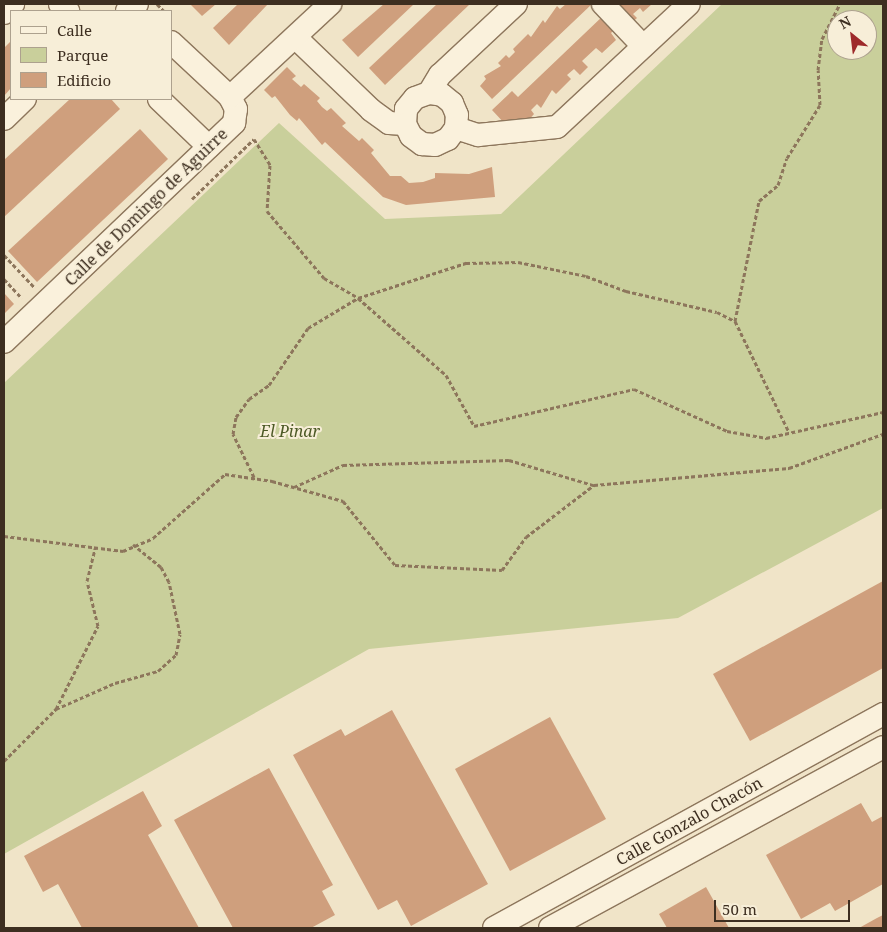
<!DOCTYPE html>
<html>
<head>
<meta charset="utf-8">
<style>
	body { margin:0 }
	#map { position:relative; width:887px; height:932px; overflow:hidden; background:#f0e4c8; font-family:"Noto Serif",serif }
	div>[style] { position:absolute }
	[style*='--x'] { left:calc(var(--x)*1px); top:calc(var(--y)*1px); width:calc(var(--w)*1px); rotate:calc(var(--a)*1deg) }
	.green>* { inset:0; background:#c9cf9b }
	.building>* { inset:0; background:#cf9f7d }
	.path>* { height:3px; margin-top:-1.5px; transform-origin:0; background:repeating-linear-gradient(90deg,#8d765c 0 4px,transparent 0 6.5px) }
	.roads { filter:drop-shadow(1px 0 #8d765c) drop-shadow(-1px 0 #8d765c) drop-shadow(0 1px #8d765c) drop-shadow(0 -1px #8d765c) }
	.minor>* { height:22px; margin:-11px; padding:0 11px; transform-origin:11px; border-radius:11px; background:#faf1dc }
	span { translate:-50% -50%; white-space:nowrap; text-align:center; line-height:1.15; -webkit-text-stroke:4px #f7eed8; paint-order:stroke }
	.street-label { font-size:16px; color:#3d2e20 }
	.park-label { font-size:16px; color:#4d5a26; font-style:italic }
	.frame { position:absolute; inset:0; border:5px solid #3d2e20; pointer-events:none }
	.legend { position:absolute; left:10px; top:10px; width:162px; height:90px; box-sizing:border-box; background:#f7eed8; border:1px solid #ada18e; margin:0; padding:6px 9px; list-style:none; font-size:15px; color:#3d2e20 }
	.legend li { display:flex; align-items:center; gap:10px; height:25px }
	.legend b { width:25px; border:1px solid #ada18e }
	.north { position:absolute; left:827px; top:10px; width:50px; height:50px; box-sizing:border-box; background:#f7eed8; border:1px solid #ada18e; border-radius:50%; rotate:331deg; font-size:14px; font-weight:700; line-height:20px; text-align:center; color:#3d2e20 }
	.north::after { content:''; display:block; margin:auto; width:18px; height:22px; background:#9e2a2b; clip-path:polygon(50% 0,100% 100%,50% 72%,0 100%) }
	.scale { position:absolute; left:714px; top:900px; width:136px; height:22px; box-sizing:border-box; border:2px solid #3d2e20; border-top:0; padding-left:6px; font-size:15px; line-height:18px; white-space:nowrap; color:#3d2e20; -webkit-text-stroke:4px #f7eed8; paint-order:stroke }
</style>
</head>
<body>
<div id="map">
	<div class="green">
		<div style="clip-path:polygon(evenodd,722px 4px,883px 4px,883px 508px,678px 618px,369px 649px,4px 854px,4px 383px,279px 123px,385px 219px,501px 214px,722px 4px,837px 20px,867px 20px,867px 50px,837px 50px,837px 20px)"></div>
	</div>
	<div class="building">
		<div style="clip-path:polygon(190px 4px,216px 4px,202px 16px)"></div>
		<div style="clip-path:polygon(238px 4px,268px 4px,229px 45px,213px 28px)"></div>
		<div style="clip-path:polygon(384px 4px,414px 4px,358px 57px,342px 40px)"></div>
		<div style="clip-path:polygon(437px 4px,470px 4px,385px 85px,369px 68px)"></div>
		<div style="clip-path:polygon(566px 4px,592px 4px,492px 99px,480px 86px,486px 79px,484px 76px,501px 66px,498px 63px,506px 55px,509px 58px,515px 52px,513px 49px,528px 34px,531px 37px,543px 20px,545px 23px,557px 6px,560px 9px)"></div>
		<div style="clip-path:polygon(617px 4px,652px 4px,643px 12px,640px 8px,633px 14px,637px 18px,629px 25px)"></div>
		<div style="clip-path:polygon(605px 14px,617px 27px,611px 33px,616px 40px,602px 53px,596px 48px,582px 61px,588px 67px,580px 75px,574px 69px,567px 75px,571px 79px,556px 94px,552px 90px,541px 108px,537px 104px,531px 110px,534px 114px,527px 122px,523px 118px,516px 124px,512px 120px,506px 125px,492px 110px,512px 91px,518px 97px)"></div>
		<div style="clip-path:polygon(11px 41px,11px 88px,4px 96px,4px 48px)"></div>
		<div style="clip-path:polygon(287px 67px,296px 76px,292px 79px,301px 87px,304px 84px,320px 98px,317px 101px,322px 107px,327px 111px,331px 108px,346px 123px,342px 126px,359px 141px,362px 138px,374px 150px,371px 153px,390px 176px,401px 176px,409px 183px,423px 182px,435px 178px,435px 173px,469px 174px,492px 167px,495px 197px,406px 205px,383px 197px,325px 142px,322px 145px,299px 118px,297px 121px,290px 115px,275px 96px,272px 98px,264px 90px)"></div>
		<div style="clip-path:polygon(70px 99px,111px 99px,120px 109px,4px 217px,4px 160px)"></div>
		<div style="clip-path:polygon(140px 129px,168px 159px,37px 282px,8px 251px)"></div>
		<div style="clip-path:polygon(4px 293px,14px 304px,4px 314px)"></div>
		<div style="clip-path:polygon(883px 581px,883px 668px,750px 741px,713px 674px)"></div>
		<div style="clip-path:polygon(392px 710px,488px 884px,411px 926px,397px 900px,378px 910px,293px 755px,341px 729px,345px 736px)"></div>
		<div style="clip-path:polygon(550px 717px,606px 819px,510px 871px,455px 769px)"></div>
		<div style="clip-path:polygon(269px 768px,333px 885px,322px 891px,335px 915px,311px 928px,233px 928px,174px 820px)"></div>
		<div style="clip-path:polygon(143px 791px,162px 826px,148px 835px,199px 928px,82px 928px,58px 884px,43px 892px,24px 856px)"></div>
		<div style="clip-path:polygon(861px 803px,872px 822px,883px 816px,883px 884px,835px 911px,830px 903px,801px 919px,766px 855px)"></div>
		<div style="clip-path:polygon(706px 887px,729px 928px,667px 928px,659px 914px)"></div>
		<div style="clip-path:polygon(883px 915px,883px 928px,859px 928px,877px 918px)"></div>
	</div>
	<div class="path">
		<div style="--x:157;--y:4;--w:10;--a:45"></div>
		<div style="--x:192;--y:199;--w:86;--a:-44.1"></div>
		<div style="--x:254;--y:139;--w:31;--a:58"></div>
		<div style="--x:270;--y:165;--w:46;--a:93.7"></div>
		<div style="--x:267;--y:211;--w:88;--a:49.6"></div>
		<div style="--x:324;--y:278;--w:39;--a:30"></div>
		<div style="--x:358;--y:298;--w:117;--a:41.2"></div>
		<div style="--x:446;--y:375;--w:58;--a:61.2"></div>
		<div style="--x:474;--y:426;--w:164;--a:-13"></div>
		<div style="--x:634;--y:389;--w:102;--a:24.3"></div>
		<div style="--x:727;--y:431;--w:40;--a:10"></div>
		<div style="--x:766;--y:438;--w:120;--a:-12.5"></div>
		<div style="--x:4;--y:255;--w:44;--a:46.8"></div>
		<div style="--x:4;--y:279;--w:26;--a:47"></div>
		<div style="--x:735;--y:321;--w:122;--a:-78.7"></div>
		<div style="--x:759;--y:201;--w:25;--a:-40"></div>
		<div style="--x:778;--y:185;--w:28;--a:-72"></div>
		<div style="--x:787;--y:158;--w:62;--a:-58.1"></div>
		<div style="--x:820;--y:105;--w:35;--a:-93"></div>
		<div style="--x:818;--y:70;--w:31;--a:-83"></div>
		<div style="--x:822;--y:39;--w:39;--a:-63"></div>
		<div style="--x:254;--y:477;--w:48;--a:-116"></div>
		<div style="--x:233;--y:434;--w:17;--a:-80"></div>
		<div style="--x:236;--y:417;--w:22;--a:-54"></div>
		<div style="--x:249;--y:399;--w:24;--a:-35"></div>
		<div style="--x:269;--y:385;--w:69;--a:-55.6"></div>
		<div style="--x:308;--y:328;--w:58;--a:-31"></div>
		<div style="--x:358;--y:298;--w:114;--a:-18"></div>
		<div style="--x:466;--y:263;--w:52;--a:-1.1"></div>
		<div style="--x:518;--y:262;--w:69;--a:11.6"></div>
		<div style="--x:586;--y:276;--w:43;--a:20.6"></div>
		<div style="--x:626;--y:291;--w:93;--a:13"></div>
		<div style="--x:717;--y:312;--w:20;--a:27"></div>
		<div style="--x:735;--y:321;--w:123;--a:64.1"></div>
		<div style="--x:294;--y:487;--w:54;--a:-24.2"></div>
		<div style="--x:343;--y:465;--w:166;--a:-1.7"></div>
		<div style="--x:509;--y:460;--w:88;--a:16.6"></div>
		<div style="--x:4;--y:536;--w:120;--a:7.2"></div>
		<div style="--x:123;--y:551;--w:33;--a:-23"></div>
		<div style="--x:153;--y:538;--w:96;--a:-41.6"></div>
		<div style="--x:225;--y:474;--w:48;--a:8.5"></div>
		<div style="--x:272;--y:481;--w:74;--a:15.7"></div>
		<div style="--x:343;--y:501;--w:82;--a:50.9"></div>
		<div style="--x:395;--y:565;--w:107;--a:2.7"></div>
		<div style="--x:502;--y:570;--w:41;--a:-54"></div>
		<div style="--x:526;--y:537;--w:86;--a:-37.4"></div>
		<div style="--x:594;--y:485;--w:196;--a:-5"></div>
		<div style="--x:789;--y:468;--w:100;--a:-19.9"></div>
		<div style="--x:56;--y:709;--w:93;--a:-63.2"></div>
		<div style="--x:98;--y:626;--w:46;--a:-103.7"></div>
		<div style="--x:87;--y:581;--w:34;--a:-76"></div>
		<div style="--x:4;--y:761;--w:74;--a:-45"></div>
		<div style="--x:56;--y:709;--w:64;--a:-23.8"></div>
		<div style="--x:115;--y:683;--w:45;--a:-15.6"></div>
		<div style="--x:158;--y:671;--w:24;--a:-42"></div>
		<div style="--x:176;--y:655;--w:21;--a:-79"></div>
		<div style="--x:180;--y:634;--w:53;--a:-101.9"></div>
		<div style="--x:169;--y:582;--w:17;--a:-118"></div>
		<div style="--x:161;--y:567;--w:36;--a:-141"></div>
	</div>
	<div class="roads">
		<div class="minor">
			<div style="--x:60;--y:4;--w:11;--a:41"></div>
			<div style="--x:603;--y:4;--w:58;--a:46.4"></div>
			<div style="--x:127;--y:11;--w:12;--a:-35"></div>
			<div style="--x:4;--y:13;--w:13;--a:-45"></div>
			<div style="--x:295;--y:37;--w:105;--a:43.8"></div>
			<div style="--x:371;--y:110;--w:22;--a:36"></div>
			<div style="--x:389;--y:123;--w:16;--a:4"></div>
			<div style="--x:171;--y:42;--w:81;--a:43"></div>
			<div style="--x:159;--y:99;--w:69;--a:43.8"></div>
			<div style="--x:4;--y:119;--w:29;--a:-44"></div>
			<div style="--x:405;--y:124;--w:15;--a:-86"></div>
			<div style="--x:406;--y:109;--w:14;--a:-51"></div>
			<div style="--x:415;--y:98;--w:15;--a:-20"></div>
			<div style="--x:429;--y:93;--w:21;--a:-59"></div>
			<div style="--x:440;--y:75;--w:104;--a:-43.1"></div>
			<div style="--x:405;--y:124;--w:13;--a:63"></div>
			<div style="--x:411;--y:136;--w:14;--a:36"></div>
			<div style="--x:422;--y:144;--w:13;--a:4"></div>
			<div style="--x:435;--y:145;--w:14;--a:-25"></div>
			<div style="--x:448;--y:139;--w:14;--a:-54"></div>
			<div style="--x:456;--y:128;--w:13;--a:-86"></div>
			<div style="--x:457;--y:115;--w:13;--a:-113"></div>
			<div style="--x:452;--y:103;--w:13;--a:-141"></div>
			<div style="--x:442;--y:95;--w:13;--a:-171"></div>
			<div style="--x:456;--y:128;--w:23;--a:18"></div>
			<div style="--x:478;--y:135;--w:79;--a:-5.8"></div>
			<div style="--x:557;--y:127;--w:180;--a:-43"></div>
			<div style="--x:4;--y:342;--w:318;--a:-43.6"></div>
			<div style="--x:234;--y:123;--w:14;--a:-82"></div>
			<div style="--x:236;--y:109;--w:13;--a:-117"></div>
			<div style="--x:230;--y:97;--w:137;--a:-42.9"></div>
			<div style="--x:494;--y:928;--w:444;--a:-28.8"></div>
			<div style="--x:550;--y:928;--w:379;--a:-28.5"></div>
		</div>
	</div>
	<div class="street-label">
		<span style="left:146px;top:207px;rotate:-44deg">Calle de Domingo de Aguirre</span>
		<span style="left:689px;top:821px;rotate:-29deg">Calle Gonzalo Chacón</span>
	</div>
	<div class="park-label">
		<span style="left:290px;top:431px">El Pinar</span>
	</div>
	<div class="frame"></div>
	<ul class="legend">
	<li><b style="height:6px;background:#faf1dc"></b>Calle</li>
	<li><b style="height:14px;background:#c9cf9b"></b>Parque</li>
	<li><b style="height:14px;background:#cf9f7d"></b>Edificio</li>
	</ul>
	<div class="north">N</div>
	<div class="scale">50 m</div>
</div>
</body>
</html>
